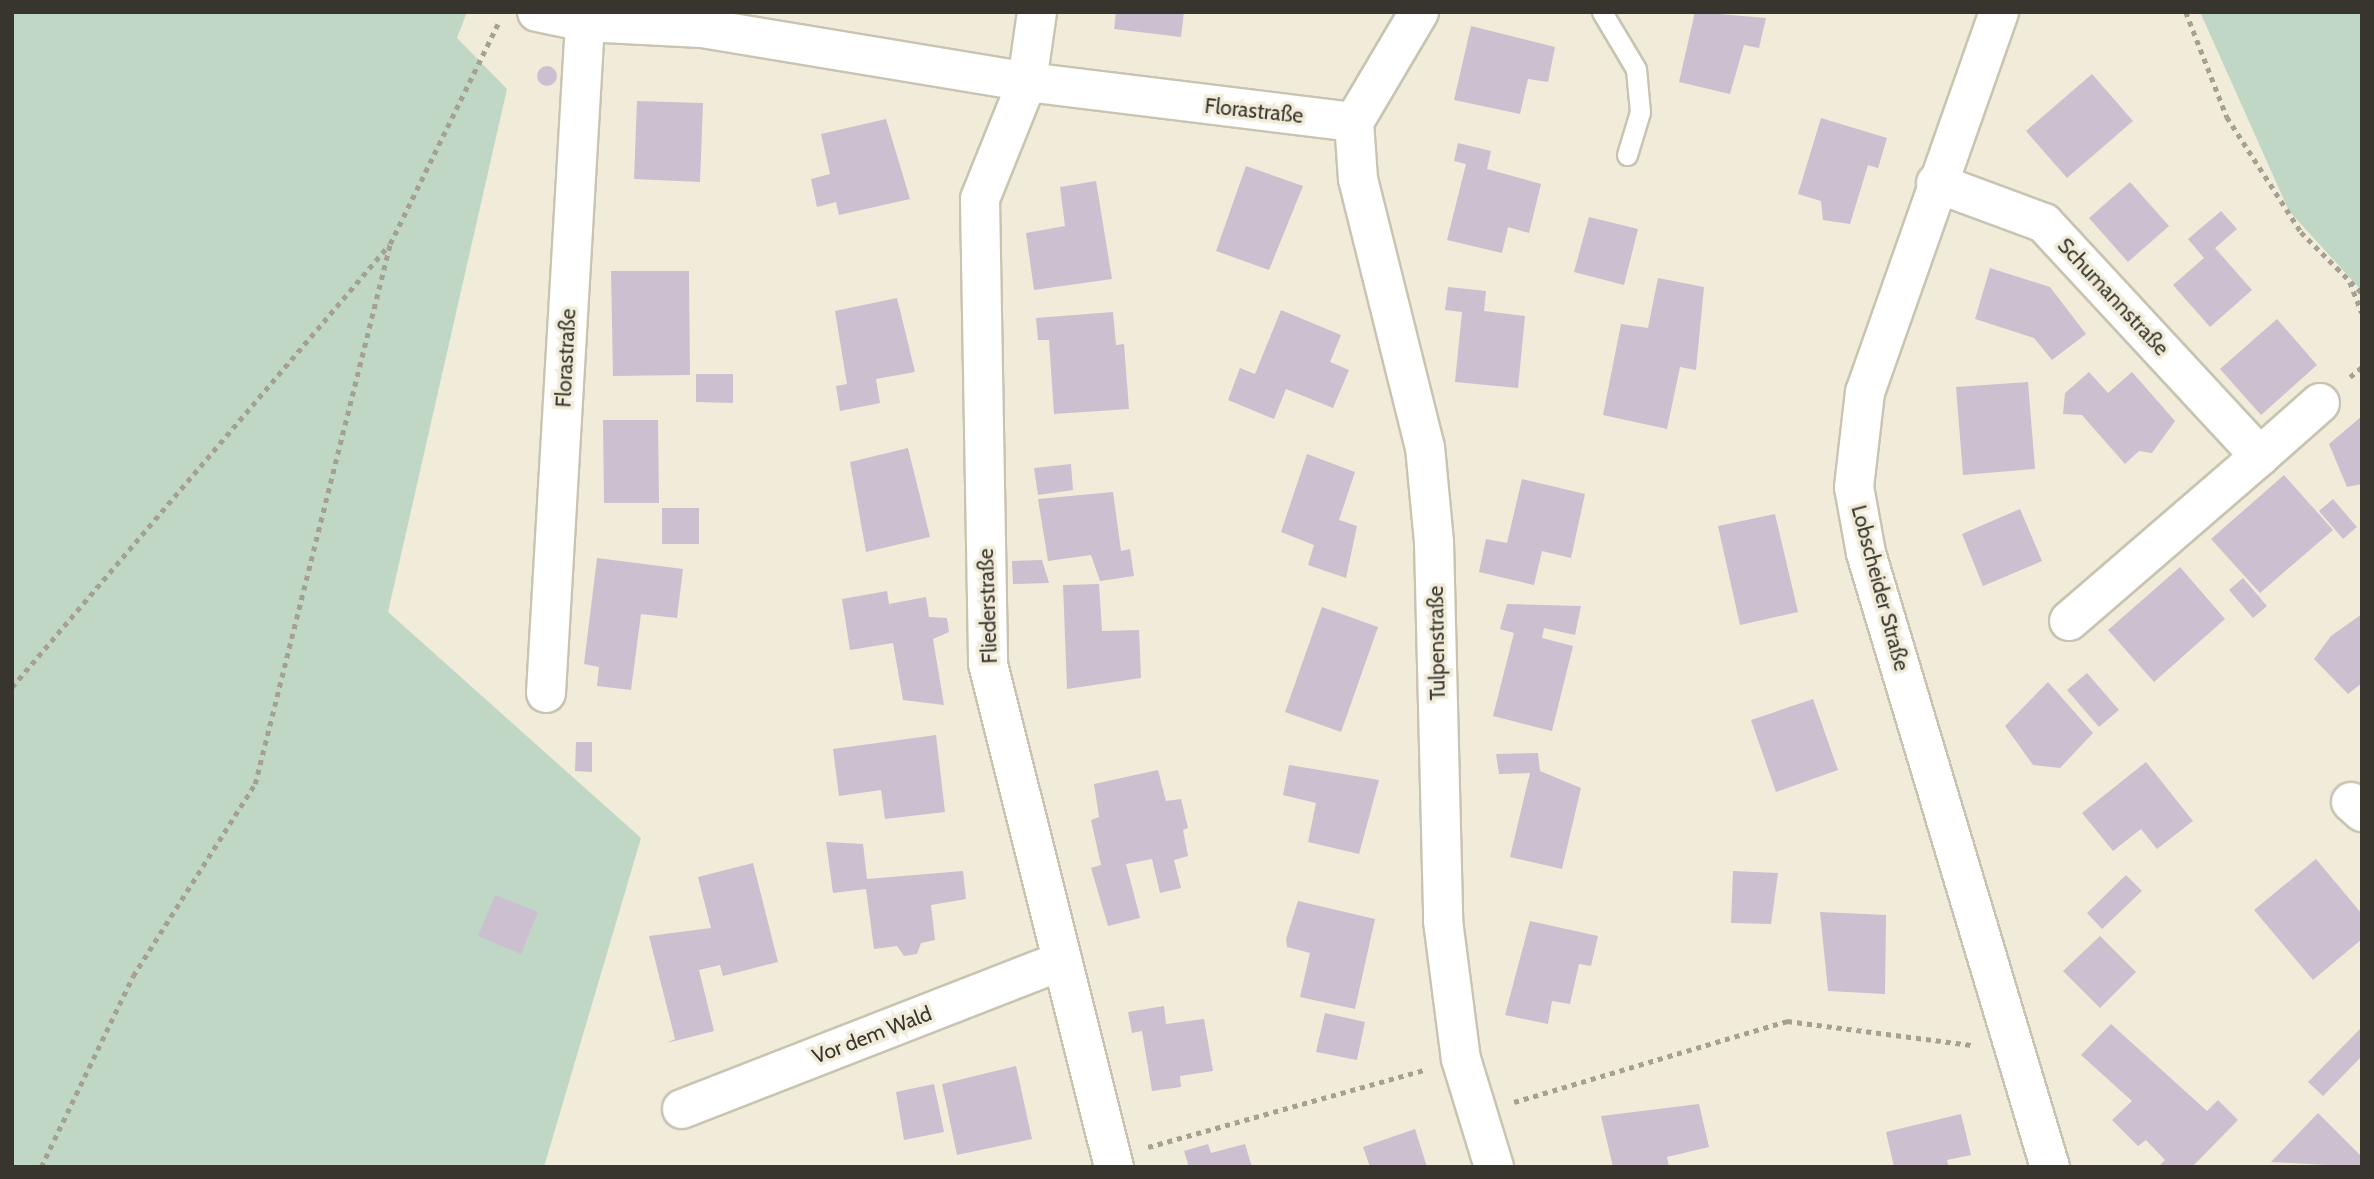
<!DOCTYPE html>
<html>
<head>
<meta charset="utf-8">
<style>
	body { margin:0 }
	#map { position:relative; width:2374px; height:1179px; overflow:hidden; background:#f1ecd9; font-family:Cabin,sans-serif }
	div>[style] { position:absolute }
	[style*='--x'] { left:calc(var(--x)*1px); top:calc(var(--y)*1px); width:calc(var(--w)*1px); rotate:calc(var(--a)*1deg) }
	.green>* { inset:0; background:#c0d7c6 }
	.building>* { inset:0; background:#ccbfcf }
	.round { border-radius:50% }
	.path>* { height:4.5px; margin-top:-2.25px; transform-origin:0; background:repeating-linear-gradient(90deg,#a4a092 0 5px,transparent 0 10px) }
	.roads { filter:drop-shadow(2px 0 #c9c4b1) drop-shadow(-2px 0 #c9c4b1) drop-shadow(0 2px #c9c4b1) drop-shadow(0 -2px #c9c4b1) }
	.service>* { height:19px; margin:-9.5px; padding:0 9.5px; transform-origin:9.5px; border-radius:9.5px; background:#fff }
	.minor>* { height:38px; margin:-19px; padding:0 19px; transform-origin:19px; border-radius:19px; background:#fff }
	.tertiary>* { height:38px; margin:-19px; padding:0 19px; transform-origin:19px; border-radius:19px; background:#fff }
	span { translate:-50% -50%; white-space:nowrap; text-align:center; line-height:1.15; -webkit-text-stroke:7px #f1ecd9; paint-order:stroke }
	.street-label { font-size:21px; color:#37352e }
	.frame { position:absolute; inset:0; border:14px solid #37352e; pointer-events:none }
</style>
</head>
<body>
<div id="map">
	<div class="green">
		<div style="clip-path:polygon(12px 12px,467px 12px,457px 38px,507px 89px,388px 612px,641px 838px,544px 1167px,12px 1167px)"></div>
		<div style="clip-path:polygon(2200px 12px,2362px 12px,2362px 291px,2289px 211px)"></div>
	</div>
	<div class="building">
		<div style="clip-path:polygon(1116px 12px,1184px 12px,1181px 37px,1114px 29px)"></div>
		<div style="clip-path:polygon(1695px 12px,1766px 18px,1759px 48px,1744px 45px,1730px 94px,1679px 82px)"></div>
		<div style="clip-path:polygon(1471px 26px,1555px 47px,1548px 82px,1528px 79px,1520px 114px,1454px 100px)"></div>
		<div class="round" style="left:537px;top:66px;width:20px;height:20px"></div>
		<div style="clip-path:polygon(2092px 74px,2133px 121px,2067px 178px,2026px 131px)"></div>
		<div style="clip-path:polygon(637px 101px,703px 103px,700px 182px,634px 179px)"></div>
		<div style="clip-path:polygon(1821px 118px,1887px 138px,1878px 168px,1868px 165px,1850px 224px,1823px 220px,1821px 201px,1798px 194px)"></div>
		<div style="clip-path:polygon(886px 119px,910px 199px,839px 215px,836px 202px,817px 207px,811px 179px,830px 174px,821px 134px)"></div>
		<div style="clip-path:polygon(1458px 143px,1491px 151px,1487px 169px,1541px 184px,1529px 233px,1508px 227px,1502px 253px,1447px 240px,1466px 164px,1454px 161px)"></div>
		<div style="clip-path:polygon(1246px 166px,1303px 186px,1269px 270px,1216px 251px)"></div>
		<div style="clip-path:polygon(1096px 181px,1112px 279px,1034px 290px,1026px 233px,1065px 226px,1060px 187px)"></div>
		<div style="clip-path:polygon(2130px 182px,2169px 226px,2128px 262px,2089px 218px)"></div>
		<div style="clip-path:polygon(2221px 211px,2237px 229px,2215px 248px,2252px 290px,2210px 327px,2173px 285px,2204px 258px,2188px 239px)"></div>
		<div style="clip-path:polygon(1589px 217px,1638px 229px,1624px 285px,1574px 272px)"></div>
		<div style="clip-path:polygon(1990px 268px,2050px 287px,2086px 334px,2052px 360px,2034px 338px,1975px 319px)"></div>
		<div style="clip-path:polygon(611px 271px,689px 271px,690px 375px,613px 376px)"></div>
		<div style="clip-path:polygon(1658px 278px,1704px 287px,1696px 370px,1680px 367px,1667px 429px,1603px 415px,1621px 324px,1648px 328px)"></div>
		<div style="clip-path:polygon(1448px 287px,1486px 291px,1484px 311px,1525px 316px,1518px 388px,1455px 382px,1462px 312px,1445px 310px)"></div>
		<div style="clip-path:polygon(897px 298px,915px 372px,876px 379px,880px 403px,840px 411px,836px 386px,847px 384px,835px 311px)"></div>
		<div style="clip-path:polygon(1281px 310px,1341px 335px,1330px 362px,1349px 370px,1333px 408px,1286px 389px,1274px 419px,1228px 400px,1240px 368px,1255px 374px)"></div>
		<div style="clip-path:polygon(1113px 312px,1116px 345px,1124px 344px,1129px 409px,1054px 414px,1049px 340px,1038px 340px,1036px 318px)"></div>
		<div style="clip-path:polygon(2277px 319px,2317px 365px,2261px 415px,2220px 369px)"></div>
		<div style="clip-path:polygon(2089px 372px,2108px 393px,2132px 372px,2175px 421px,2152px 453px,2139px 451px,2125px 464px,2082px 415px,2063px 414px,2065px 393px)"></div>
		<div style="clip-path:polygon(696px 374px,733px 374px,733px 403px,696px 402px)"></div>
		<div style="clip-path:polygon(2028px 382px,2035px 469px,1963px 475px,1956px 387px)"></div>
		<div style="clip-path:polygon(2362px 416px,2362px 484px,2347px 487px,2329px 444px)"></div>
		<div style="clip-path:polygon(603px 420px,658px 420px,659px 503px,604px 503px)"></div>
		<div style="clip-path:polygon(908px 448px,930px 537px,866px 552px,850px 462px)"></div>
		<div style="clip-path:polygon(1307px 454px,1355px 472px,1339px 520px,1357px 526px,1346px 578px,1308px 565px,1314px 545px,1281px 532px)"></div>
		<div style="clip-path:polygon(1071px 464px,1073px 490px,1038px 495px,1034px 468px)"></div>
		<div style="clip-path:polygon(2284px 475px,2333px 530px,2260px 593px,2211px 539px)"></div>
		<div style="clip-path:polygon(1522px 479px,1585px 494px,1571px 558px,1542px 551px,1534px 585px,1479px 572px,1486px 539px,1507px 543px)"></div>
		<div style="clip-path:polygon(1113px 492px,1121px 551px,1130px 549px,1134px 576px,1100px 581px,1091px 555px,1048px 561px,1038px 499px)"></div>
		<div style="clip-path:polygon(2333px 499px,2357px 527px,2343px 539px,2319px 511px)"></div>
		<div style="clip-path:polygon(662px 508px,699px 508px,699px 544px,662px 544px)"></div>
		<div style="clip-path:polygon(2020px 509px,2042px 561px,1983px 586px,1962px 534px)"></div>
		<div style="clip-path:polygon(1775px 514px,1798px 612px,1740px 625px,1718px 526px)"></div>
		<div style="clip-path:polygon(597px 558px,683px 569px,677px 618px,641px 614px,631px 690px,597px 686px,599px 667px,584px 664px)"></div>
		<div style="clip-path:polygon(1042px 560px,1049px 583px,1013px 584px,1012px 561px)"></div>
		<div style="clip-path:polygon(2180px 567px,2225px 619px,2154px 682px,2108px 630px)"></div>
		<div style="clip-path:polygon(2243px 578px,2267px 606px,2253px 618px,2229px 590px)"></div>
		<div style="clip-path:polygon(1099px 584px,1102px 631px,1139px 630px,1141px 678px,1067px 689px,1063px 585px)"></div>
		<div style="clip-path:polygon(887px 591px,889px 604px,926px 597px,929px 617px,947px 618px,949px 632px,933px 639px,944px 705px,903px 700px,893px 643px,850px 650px,842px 599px)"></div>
		<div style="clip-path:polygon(1507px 604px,1581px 606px,1575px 635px,1544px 628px,1542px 638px,1573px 646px,1552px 731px,1493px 716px,1514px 633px,1500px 629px)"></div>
		<div style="clip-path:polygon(1322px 607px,1378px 627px,1341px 732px,1285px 712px)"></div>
		<div style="clip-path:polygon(2362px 614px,2362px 683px,2348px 694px,2314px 659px,2331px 636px)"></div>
		<div style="clip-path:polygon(2087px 673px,2119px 710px,2099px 727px,2067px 690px)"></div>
		<div style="clip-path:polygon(2048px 682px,2093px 733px,2060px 768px,2033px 765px,2005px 726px)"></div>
		<div style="clip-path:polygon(1813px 699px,1838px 770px,1776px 792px,1751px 720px)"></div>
		<div style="clip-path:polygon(936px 735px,945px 812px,885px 819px,881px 790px,839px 796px,833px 749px)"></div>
		<div style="clip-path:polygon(576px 742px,592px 742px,592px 772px,575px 771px)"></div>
		<div style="clip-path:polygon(1538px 753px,1540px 771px,1581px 788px,1562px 869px,1510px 857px,1530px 773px,1499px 774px,1496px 754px)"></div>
		<div style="clip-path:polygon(2146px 762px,2193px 821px,2157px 849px,2141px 829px,2113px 851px,2082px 813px)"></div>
		<div style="clip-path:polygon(1289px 765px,1379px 780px,1359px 854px,1308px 842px,1316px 803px,1283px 795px)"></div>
		<div style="clip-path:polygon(1158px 770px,1166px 801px,1181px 799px,1188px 828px,1183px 830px,1188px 856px,1174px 860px,1181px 888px,1160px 893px,1152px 859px,1126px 864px,1140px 918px,1108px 926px,1091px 868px,1101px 865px,1091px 820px,1099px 817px,1094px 784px)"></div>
		<div style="clip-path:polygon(826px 842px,863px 844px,867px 879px,963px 871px,966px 899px,931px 905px,935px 940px,921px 943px,917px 954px,904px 956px,897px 946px,874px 949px,866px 889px,833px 893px)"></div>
		<div style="clip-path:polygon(2316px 859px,2362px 914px,2362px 939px,2313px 980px,2254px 910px)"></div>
		<div style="clip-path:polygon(753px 863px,778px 962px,723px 976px,720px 965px,699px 970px,714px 1031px,667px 1043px,675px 1039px,649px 936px,711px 928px,698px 877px)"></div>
		<div style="clip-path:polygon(1733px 871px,1778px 873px,1771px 924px,1731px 923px)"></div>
		<div style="clip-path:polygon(2126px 875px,2142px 891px,2102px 929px,2087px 913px)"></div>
		<div style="clip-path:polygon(495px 895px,538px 912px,521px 954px,478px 936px)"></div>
		<div style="clip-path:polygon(1298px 901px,1375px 919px,1355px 1009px,1300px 997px,1310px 953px,1287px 947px,1286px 939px)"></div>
		<div style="clip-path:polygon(1820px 912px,1886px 915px,1885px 994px,1828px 991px)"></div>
		<div style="clip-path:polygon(1530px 921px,1598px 936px,1591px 966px,1579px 964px,1570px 1004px,1552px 1001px,1548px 1024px,1505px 1015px)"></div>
		<div style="clip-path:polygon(2100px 936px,2136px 972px,2100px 1008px,2063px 971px)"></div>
		<div style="clip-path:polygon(1164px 1006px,1166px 1024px,1204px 1019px,1213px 1071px,1180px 1076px,1181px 1087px,1152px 1091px,1142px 1031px,1132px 1033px,1128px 1012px)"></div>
		<div style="clip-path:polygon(1325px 1013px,1365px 1022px,1357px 1060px,1316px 1052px)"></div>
		<div style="clip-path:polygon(2111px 1024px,2207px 1111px,2218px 1100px,2238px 1120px,2192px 1167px,2158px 1167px,2165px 1160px,2146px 1140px,2138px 1146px,2112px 1120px,2132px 1101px,2081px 1055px)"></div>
		<div style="clip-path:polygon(2362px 1027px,2362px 1056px,2323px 1096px,2308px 1082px)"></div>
		<div style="clip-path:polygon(1016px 1066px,1032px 1139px,957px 1155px,942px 1084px)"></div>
		<div style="clip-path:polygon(934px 1084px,944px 1132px,904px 1140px,896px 1092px)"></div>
		<div style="clip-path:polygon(1699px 1104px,1709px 1147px,1667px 1157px,1669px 1167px,1613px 1167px,1601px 1116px)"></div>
		<div style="clip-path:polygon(2318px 1113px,2362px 1157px,2362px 1167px,2271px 1162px)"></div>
		<div style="clip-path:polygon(1961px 1114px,1971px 1155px,1947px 1160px,1949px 1167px,1894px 1167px,1886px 1132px)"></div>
		<div style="clip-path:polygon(1415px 1129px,1427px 1167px,1370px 1167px,1363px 1147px)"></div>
		<div style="clip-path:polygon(1208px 1144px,1211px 1153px,1245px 1144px,1252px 1167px,1189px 1167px,1184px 1151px)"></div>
	</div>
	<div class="path">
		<div style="--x:2186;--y:12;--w:113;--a:68.7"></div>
		<div style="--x:2227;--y:117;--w:137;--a:57.2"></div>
		<div style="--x:2301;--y:232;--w:86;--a:45"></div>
		<div style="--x:2350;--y:282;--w:33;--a:69"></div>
		<div style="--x:2350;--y:377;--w:16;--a:-40"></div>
		<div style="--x:12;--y:687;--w:581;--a:-49.54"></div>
		<div style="--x:1514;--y:1102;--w:285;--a:-16.5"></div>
		<div style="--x:1787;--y:1021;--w:186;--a:7.4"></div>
		<div style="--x:1148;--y:1147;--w:286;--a:-15.6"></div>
		<div style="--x:41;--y:1167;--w:212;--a:-64.3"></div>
		<div style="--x:133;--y:976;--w:227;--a:-57.6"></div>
		<div style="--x:255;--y:784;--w:557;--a:-75.96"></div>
		<div style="--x:390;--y:244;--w:245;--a:-63.9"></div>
	</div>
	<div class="roads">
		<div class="service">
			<div style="--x:1602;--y:12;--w:66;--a:59.2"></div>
			<div style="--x:1636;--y:69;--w:43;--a:84.7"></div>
			<div style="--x:1640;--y:112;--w:45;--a:106.8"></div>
		</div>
		<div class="minor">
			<div style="--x:537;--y:12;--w:49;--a:11.8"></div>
			<div style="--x:1037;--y:12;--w:71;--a:98.1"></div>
			<div style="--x:1027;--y:82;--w:126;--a:111.9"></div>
			<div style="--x:980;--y:199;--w:465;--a:89"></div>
			<div style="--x:988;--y:664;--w:519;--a:75.94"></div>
			<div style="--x:1354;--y:122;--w:57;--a:86"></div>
			<div style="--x:1358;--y:179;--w:276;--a:76"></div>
			<div style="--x:1425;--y:447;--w:95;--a:84.6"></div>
			<div style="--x:1434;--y:542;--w:379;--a:88.6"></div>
			<div style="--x:1443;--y:921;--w:139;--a:82.6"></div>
			<div style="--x:1461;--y:1059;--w:113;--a:73"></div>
			<div style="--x:1354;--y:122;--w:128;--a:-59.4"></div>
			<div style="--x:1936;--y:183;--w:115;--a:20.3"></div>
			<div style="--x:2044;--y:223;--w:318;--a:47.2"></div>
			<div style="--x:2260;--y:456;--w:80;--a:-41.5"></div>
			<div style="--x:2069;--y:621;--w:252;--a:-40.8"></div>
			<div style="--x:546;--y:693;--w:672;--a:-86.67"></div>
			<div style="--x:585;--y:22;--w:117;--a:2.9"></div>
			<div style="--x:702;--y:28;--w:329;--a:9.4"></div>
			<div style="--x:1027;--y:82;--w:329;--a:7"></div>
			<div style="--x:2351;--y:802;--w:15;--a:42"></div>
			<div style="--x:682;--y:1109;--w:408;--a:-21.3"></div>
		</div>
		<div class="tertiary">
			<div style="--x:1999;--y:12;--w:403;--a:109.4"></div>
			<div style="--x:1865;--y:392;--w:96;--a:96.6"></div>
			<div style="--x:1854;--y:487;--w:67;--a:79.7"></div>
			<div style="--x:1866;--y:553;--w:641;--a:73.32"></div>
		</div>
	</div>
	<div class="street-label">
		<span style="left:1254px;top:111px;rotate:6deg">Florastraße</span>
		<span style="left:2113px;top:297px;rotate:47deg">Schumannstraße</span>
		<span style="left:566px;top:358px;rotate:-87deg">Florastraße</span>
		<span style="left:1880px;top:588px;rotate:75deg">Lobscheider Straße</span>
		<span style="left:988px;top:606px;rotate:-92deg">Fliederstraße</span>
		<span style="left:1437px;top:643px;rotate:-91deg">Tulpenstraße</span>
		<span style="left:872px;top:1035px;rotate:-21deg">Vor dem Wald</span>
	</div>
	<div class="frame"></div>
</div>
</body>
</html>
